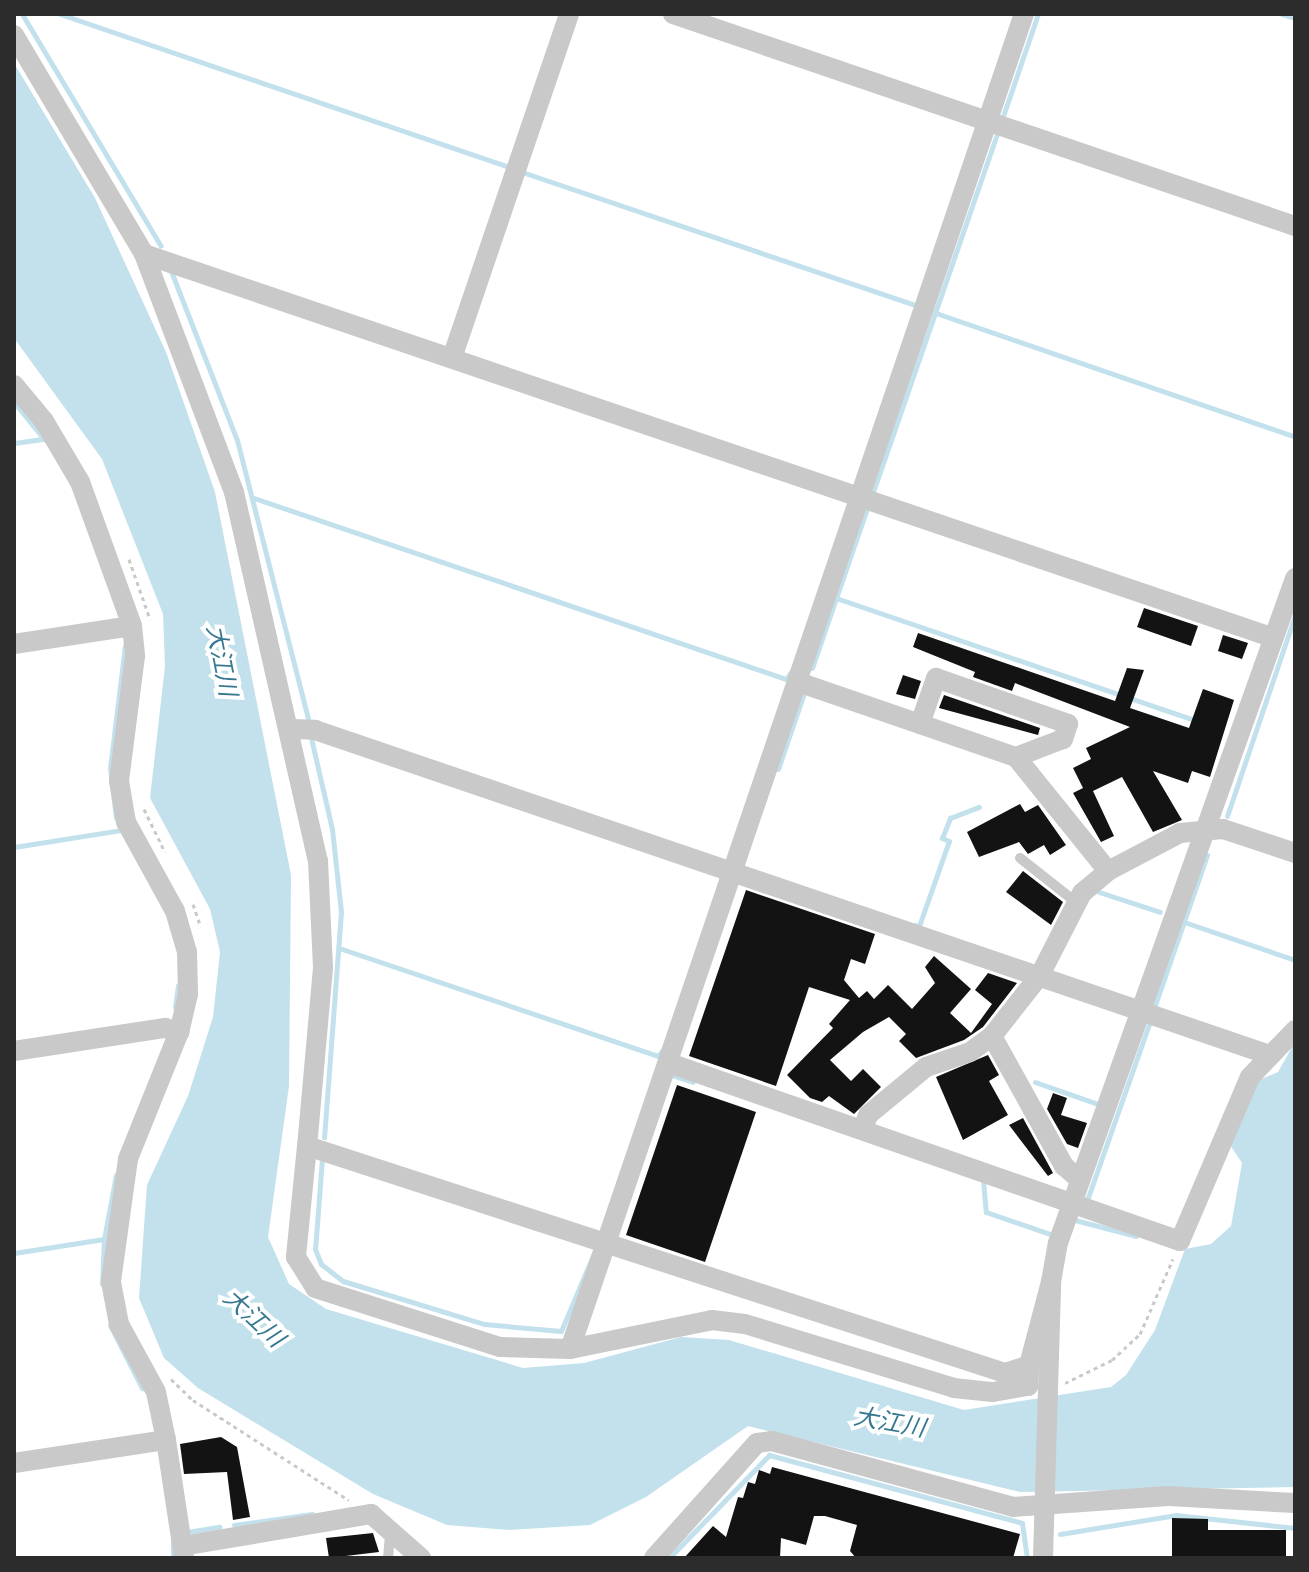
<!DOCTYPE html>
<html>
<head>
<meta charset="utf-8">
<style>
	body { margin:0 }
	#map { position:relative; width:1309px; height:1572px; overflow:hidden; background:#fff; font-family:Overpass,"Noto Sans JP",sans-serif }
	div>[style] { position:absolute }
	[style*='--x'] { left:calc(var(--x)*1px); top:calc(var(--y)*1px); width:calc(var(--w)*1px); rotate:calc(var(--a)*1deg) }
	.water>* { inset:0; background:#c2e1ec }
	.stream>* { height:5px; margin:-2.5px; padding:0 2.5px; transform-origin:2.5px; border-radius:2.5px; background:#c2e1ec }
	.building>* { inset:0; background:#131313 }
	.path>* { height:3px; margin-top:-1.5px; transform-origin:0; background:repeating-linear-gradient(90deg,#c9c9c9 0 4px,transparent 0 8px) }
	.lane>* { height:10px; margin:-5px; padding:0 5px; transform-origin:5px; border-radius:5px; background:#c9c9c9 }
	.street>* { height:20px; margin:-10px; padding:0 10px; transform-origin:10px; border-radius:10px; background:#c9c9c9 }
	span { translate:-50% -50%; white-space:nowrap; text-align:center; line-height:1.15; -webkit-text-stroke:8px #fff; paint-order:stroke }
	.water-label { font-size:24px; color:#367891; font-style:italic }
	.frame { position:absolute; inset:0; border:16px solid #2c2c2c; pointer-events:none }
</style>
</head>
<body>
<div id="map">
	<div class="water">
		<div style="clip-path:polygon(14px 63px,95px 198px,166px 352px,215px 492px,291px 875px,289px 1086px,268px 1237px,289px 1284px,326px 1309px,523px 1368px,584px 1363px,681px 1337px,729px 1340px,964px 1410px,1111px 1387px,1126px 1375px,1155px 1330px,1185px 1249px,1211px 1244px,1231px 1226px,1242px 1163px,1230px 1145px,1257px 1081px,1278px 1072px,1295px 1042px,1295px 1487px,1020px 1492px,748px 1426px,646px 1497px,590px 1525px,509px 1530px,447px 1525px,373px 1494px,198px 1388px,164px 1358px,139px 1298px,147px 1185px,188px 1096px,213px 1017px,220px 952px,210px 909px,150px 798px,165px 666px,163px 614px,102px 459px,14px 338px)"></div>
	</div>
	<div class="stream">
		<div style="--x:22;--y:14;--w:270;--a:59.1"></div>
		<div style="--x:60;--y:14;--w:475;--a:18.8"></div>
		<div style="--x:1282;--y:14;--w:14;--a:17"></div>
		<div style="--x:1002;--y:119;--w:111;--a:-71.1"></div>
		<div style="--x:522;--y:172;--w:417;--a:18.7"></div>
		<div style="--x:171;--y:271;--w:181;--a:68.7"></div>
		<div style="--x:237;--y:440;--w:287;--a:75.7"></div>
		<div style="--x:930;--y:311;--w:386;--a:19"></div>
		<div style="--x:14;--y:402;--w:48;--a:51"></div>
		<div style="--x:14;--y:443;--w:29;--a:-8"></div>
		<div style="--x:873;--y:492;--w:381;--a:-70.9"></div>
		<div style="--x:254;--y:498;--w:562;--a:18.79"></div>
		<div style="--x:786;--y:679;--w:19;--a:-54"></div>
		<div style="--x:836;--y:598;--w:379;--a:18.8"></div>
		<div style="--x:812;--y:668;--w:169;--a:-71"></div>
		<div style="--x:311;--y:738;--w:93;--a:77"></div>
		<div style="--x:332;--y:829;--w:83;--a:83.8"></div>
		<div style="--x:341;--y:912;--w:226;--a:94.3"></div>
		<div style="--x:778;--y:769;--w:80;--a:-71.1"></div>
		<div style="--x:1227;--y:816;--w:212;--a:-71.3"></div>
		<div style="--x:116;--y:818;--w:50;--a:-96.8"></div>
		<div style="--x:110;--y:768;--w:123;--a:-83"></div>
		<div style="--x:14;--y:847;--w:108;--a:-9"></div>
		<div style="--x:1099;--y:892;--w:64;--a:18.2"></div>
		<div style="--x:1184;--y:922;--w:117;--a:18.9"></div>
		<div style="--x:914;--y:925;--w:5;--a:11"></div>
		<div style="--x:919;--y:926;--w:90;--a:-70.6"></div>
		<div style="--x:949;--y:841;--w:8;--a:-157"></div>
		<div style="--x:942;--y:838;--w:22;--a:-68"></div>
		<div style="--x:950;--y:818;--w:31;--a:-21"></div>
		<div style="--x:342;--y:949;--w:334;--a:18.7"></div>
		<div style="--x:658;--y:1056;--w:11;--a:-52"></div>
		<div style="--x:175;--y:1007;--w:22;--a:-82"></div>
		<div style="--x:1154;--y:1008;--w:162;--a:-70.9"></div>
		<div style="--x:672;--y:1075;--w:22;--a:18"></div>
		<div style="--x:1035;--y:1082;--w:64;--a:19.3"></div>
		<div style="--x:322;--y:1159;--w:90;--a:94.4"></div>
		<div style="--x:315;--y:1249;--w:16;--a:68"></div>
		<div style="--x:321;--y:1264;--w:28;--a:38"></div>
		<div style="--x:343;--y:1281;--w:147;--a:17"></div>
		<div style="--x:484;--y:1324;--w:77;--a:5.2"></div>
		<div style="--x:561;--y:1331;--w:87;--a:-67"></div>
		<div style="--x:983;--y:1180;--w:32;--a:85"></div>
		<div style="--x:986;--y:1212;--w:68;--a:19"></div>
		<div style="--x:1086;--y:1203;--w:193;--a:-70.6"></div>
		<div style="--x:1075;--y:1220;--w:63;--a:14.7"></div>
		<div style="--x:104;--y:1239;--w:65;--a:-79.4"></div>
		<div style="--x:14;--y:1253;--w:91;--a:-8.8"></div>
		<div style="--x:104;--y:1239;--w:45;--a:92.5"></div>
		<div style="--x:110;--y:1325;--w:71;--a:63.1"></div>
		<div style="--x:234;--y:1525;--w:79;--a:-8"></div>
		<div style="--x:187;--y:1532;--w:33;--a:-9"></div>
		<div style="--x:1060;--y:1534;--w:118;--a:-9.3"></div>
		<div style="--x:1176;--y:1515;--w:120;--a:6.2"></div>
		<div style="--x:173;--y:1558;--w:24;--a:-90"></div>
		<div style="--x:669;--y:1558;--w:144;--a:-45.8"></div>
		<div style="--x:769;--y:1455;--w:262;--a:15"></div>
		<div style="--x:1022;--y:1523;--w:35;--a:82"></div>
	</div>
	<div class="building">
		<div style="clip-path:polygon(1144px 608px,1198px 626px,1191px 646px,1137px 627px)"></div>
		<div style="clip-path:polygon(918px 633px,1115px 701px,1127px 668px,1144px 670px,1130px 708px,1189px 728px,1203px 689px,1234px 700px,1210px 777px,1192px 771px,1188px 783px,1153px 771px,1182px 820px,1153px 832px,1122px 777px,1093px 791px,1114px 836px,1101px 842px,1073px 793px,1083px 788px,1073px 768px,1091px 759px,1086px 748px,1130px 727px,1015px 683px,1012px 691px,973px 677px,975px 672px,913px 647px)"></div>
		<div style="clip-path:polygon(1223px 635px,1248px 643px,1242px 659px,1218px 651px)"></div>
		<div style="clip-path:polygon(903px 675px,921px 681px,915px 699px,896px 694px)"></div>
		<div style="clip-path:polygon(944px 695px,1040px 728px,1038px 735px,939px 708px)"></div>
		<div style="clip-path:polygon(1020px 804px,1025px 812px,1038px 805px,1066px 845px,1050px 855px,1044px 845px,1028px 854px,1019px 842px,979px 857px,967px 832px)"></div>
		<div style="clip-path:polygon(1023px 871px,1063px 902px,1051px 925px,1006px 892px)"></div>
		<div style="clip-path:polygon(746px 890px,875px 934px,865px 964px,851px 959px,844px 980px,859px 998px,867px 991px,874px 999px,888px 985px,912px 1009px,935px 983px,925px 967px,934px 956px,971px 989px,950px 1013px,971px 1033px,992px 1004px,975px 990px,988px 973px,1017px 983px,983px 1027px,964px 1040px,916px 1058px,899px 1041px,906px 1034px,889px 1017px,863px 1032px,830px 1060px,851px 1081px,863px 1069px,881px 1087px,854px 1114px,829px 1096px,822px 1102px,810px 1098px,787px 1075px,833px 1028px,829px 1024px,850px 1000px,809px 987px,776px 1086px,689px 1056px)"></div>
		<div style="clip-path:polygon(988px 1055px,999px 1075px,989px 1081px,1008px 1115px,963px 1140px,936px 1077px)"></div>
		<div style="clip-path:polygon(677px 1085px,756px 1112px,705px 1262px,626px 1235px)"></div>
		<div style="clip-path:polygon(1053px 1093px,1067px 1098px,1061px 1115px,1087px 1123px,1078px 1148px,1067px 1144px,1047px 1109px)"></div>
		<div style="clip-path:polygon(1023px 1118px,1053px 1173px,1048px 1176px,1009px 1125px)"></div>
		<div style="clip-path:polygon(221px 1437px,237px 1447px,250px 1517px,233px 1520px,227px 1472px,184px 1474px,180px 1444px)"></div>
		<div style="clip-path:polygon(772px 1467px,1020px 1534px,1013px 1558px,856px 1558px,850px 1551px,857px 1525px,825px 1516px,814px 1516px,806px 1545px,781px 1538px,780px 1558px,684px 1558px,713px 1526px,726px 1537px,738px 1497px,743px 1498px,748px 1482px,755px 1484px,759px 1470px,770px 1474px)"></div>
		<div style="clip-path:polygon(1172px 1518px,1208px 1519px,1208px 1530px,1286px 1530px,1286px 1558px,1172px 1558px)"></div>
		<div style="clip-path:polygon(373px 1533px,379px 1552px,329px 1558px,326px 1538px)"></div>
	</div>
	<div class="path">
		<div style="--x:129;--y:559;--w:64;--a:70.7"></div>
		<div style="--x:144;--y:809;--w:48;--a:64"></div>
		<div style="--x:193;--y:904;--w:24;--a:71"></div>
		<div style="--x:171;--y:1379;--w:30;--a:44"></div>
		<div style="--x:193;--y:1400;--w:185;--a:32.7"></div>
		<div style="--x:1065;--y:1383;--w:52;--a:-26.1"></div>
		<div style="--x:1112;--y:1360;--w:38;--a:-43"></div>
		<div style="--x:1140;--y:1334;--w:82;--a:-66.3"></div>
	</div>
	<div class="lane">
		<div style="--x:1020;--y:858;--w:73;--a:38.3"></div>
		<div style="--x:388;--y:1558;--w:25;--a:-85"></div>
	</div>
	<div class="street">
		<div style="--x:673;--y:14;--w:657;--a:18.82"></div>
		<div style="--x:14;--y:35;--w:255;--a:59.3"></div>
		<div style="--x:144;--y:254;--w:254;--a:69.3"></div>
		<div style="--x:234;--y:492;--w:378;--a:77.2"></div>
		<div style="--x:318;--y:861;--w:107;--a:87.3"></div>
		<div style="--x:323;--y:968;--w:179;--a:95.1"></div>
		<div style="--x:307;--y:1146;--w:734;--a:18.02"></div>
		<div style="--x:1005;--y:1373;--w:25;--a:-18"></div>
		<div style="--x:1029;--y:1365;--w:86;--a:-75.2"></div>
		<div style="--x:144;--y:254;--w:1193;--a:18.77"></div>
		<div style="--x:452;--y:358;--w:363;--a:-71.2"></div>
		<div style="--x:14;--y:385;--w:47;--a:50.2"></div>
		<div style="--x:44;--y:421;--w:71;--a:59.5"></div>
		<div style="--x:80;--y:482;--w:153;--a:70.1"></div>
		<div style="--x:14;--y:644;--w:119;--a:-8.7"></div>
		<div style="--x:132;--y:626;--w:30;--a:84"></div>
		<div style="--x:135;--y:656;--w:126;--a:97.3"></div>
		<div style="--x:119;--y:781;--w:42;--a:80.3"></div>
		<div style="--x:126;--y:822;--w:102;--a:61.2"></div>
		<div style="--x:175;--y:911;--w:43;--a:73.7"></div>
		<div style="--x:187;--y:952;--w:42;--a:88.6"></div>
		<div style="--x:188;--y:994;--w:39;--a:103"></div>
		<div style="--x:798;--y:682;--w:231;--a:19"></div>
		<div style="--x:1016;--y:757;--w:146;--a:51.1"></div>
		<div style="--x:920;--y:724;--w:49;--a:-70.8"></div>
		<div style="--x:936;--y:678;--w:140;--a:19.2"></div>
		<div style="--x:1068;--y:724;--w:16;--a:108"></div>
		<div style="--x:1063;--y:739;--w:50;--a:159"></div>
		<div style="--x:292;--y:729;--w:23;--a:2"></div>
		<div style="--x:315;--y:730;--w:1006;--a:18.8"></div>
		<div style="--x:992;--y:1036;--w:149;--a:61"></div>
		<div style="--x:1064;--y:1166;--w:21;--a:41"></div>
		<div style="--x:14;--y:1051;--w:153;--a:-8.7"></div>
		<div style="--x:165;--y:1028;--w:15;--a:16"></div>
		<div style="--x:179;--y:1032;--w:137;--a:111.9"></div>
		<div style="--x:128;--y:1159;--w:124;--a:97.9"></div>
		<div style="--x:111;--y:1282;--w:43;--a:79.2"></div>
		<div style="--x:119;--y:1324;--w:77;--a:61.4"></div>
		<div style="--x:156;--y:1392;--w:49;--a:78.2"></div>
		<div style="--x:669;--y:1063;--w:541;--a:19.21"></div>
		<div style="--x:1180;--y:1241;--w:178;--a:-66.9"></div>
		<div style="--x:1250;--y:1077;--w:65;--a:-46.2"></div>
		<div style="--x:863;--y:1129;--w:15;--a:-70"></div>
		<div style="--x:868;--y:1115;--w:75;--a:-39.6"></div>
		<div style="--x:926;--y:1067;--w:46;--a:-18.8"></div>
		<div style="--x:970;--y:1052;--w:27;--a:-36"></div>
		<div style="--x:992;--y:1036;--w:78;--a:-51.8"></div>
		<div style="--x:1040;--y:975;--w:92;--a:-62.9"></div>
		<div style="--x:1082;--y:893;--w:34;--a:-40"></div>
		<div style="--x:1108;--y:871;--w:81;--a:-27.8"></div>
		<div style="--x:1180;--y:833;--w:43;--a:-5.3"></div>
		<div style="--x:1223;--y:829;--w:76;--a:18.4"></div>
		<div style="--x:307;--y:1146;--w:112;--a:95.7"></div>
		<div style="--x:296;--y:1257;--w:36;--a:58"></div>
		<div style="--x:315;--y:1288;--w:194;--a:17.7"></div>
		<div style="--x:500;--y:1347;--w:70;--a:1.6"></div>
		<div style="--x:570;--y:1349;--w:1410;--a:-71.22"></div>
		<div style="--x:570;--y:1349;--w:145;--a:-11.5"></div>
		<div style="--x:712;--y:1320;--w:33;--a:7"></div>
		<div style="--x:745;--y:1324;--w:219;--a:17"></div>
		<div style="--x:954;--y:1388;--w:39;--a:6"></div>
		<div style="--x:993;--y:1392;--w:36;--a:-10"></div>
		<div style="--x:1028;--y:1386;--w:21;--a:-87"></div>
		<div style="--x:14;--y:1463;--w:154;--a:-8.6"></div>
		<div style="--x:166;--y:1440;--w:119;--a:81.3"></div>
		<div style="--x:182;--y:1546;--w:192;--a:-9.6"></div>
		<div style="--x:371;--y:1514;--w:67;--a:41.3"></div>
		<div style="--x:654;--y:1558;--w:154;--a:-48.2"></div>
		<div style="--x:757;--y:1443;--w:15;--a:-8"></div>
		<div style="--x:772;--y:1441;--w:250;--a:15.3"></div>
		<div style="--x:1013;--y:1507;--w:155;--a:-4.1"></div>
		<div style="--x:1168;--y:1496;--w:127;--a:3.2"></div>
		<div style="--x:1043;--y:1558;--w:276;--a:-88.3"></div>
		<div style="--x:1051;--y:1282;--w:40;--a:-80"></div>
		<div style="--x:1058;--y:1243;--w:706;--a:-70.38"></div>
	</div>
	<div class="water-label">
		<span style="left:219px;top:661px;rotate:79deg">大江川</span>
		<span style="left:252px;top:1320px;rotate:43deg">大江川</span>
		<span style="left:889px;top:1425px;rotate:10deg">大江川</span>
	</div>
	<div class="frame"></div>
</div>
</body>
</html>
